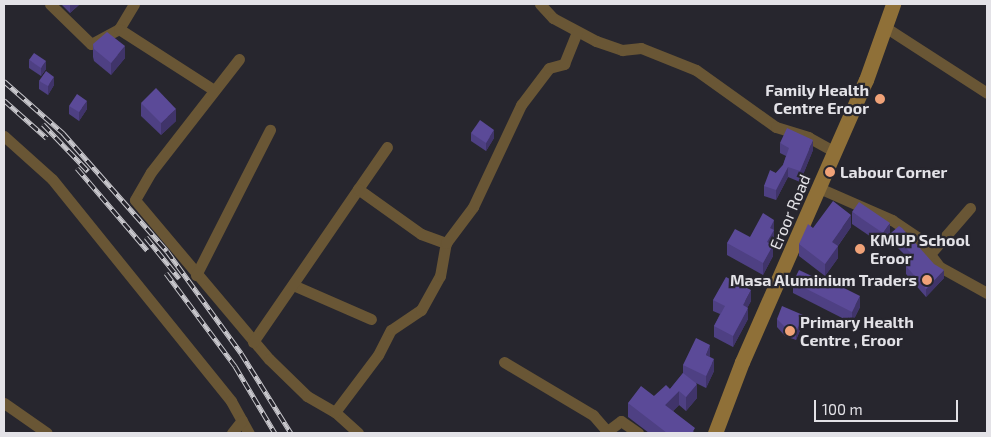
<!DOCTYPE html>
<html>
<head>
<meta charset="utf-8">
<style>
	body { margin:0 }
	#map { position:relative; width:991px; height:437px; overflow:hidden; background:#27262e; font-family:"Exo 2",sans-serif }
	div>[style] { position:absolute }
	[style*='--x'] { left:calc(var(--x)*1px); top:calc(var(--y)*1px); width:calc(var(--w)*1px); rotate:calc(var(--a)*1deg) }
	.street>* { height:11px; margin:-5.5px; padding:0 5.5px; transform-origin:5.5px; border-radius:5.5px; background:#695635 }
	.secondary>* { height:15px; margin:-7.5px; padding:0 7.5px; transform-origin:7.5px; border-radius:7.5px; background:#8f7038 }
	.rail>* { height:5px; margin-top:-2.5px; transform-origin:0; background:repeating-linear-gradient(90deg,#27262e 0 9px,#c9c8cd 0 18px); box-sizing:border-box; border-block:1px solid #c9c8cd }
	.wall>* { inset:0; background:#4e4083 }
	.shaded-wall>* { inset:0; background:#40346a }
	.building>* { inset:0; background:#5b4a98 }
	.dots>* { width:14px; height:14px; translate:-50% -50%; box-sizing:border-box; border:2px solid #27262e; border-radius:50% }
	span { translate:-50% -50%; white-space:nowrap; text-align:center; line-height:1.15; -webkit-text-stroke:4.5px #27262e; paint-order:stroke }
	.poi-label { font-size:16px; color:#e3e2e7; font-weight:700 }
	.right { translate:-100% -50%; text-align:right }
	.left { translate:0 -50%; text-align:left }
	.street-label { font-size:16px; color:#e3e2e7 }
	.frame { position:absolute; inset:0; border:5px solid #e3e2e7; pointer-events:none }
	.scale { position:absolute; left:814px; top:400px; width:144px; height:22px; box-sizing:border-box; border:2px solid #e3e2e7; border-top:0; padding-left:6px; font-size:15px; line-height:18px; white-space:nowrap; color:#e3e2e7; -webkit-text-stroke:4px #27262e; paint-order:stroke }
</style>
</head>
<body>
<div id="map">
	<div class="street">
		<div style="--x:50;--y:4;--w:57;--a:44.3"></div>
		<div style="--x:91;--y:44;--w:32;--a:-28"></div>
		<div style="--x:119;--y:29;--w:29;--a:-59"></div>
		<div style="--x:540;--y:4;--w:19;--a:47"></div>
		<div style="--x:553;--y:18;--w:49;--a:28.1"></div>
		<div style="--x:596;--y:41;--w:28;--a:19"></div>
		<div style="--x:622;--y:50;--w:19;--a:-6"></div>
		<div style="--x:641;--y:48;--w:59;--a:21.8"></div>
		<div style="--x:696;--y:70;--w:98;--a:35.5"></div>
		<div style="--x:776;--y:127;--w:34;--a:17"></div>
		<div style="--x:808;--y:137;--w:31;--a:29"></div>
		<div style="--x:885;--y:27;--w:121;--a:32.9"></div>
		<div style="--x:119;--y:29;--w:113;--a:32.7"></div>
		<div style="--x:239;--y:59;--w:143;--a:127.9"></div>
		<div style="--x:151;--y:172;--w:32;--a:120"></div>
		<div style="--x:135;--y:200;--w:208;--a:49.9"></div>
		<div style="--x:269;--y:359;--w:53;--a:44.2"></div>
		<div style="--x:307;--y:396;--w:32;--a:30"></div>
		<div style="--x:335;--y:412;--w:31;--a:42"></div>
		<div style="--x:4;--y:136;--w:64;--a:41.9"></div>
		<div style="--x:52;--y:179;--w:285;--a:51.1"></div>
		<div style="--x:231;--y:401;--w:37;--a:61"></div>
		<div style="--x:819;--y:188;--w:80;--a:23.7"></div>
		<div style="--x:892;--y:220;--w:30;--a:34"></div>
		<div style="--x:917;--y:237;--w:38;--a:53"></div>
		<div style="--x:940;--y:267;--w:54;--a:29"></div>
		<div style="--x:358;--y:189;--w:51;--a:-55.4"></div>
		<div style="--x:930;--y:254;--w:61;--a:-49"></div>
		<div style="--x:196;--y:275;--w:163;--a:-63"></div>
		<div style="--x:293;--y:285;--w:85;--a:23.6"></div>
		<div style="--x:253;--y:342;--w:186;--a:-55.5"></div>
		<div style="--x:358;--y:189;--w:77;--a:35.5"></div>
		<div style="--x:421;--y:234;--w:27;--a:20"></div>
		<div style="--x:504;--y:362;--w:104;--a:30.8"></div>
		<div style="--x:593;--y:415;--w:21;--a:49"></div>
		<div style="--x:4;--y:403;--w:52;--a:34.9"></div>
		<div style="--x:335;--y:412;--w:71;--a:-53"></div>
		<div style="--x:378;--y:355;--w:28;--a:-63"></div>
		<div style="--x:391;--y:330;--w:36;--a:-34"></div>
		<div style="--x:421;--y:310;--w:39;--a:-61"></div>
		<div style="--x:440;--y:276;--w:34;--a:-80"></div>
		<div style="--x:446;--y:243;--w:45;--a:-53.1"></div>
		<div style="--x:473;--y:207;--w:113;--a:-64.8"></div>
		<div style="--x:521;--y:105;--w:46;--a:-52.9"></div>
		<div style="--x:549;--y:68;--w:16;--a:-15"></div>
		<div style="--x:564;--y:64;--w:35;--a:-68"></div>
		<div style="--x:232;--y:433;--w:16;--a:-52"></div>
		<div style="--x:605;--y:433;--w:20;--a:-37"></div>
		<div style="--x:621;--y:421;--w:21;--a:35"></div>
	</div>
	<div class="secondary">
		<div style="--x:715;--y:433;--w:76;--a:-69.2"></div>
		<div style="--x:742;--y:362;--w:308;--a:-66.3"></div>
		<div style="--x:866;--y:80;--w:81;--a:-70.4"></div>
	</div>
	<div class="rail">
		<div style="--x:4;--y:81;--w:79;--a:41.4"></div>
		<div style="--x:63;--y:133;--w:157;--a:48.6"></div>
		<div style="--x:167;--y:251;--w:126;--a:54"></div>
		<div style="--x:241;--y:353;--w:94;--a:58"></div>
		<div style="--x:4;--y:100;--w:57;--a:41.5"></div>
		<div style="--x:43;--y:124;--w:65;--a:46.2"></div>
		<div style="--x:77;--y:168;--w:108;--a:49.5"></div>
		<div style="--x:146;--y:237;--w:53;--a:51.2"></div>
		<div style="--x:166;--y:273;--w:116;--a:53.4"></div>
		<div style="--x:235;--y:366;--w:78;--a:59.2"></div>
	</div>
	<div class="wall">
		<div style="clip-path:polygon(61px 4px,80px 4px,70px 13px)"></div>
		<div style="clip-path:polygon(93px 44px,125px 58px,111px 75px,94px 61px,93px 57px)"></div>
		<div style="clip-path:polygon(29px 60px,46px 69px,41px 76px,29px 68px)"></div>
		<div style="clip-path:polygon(39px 81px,54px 85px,48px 95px,39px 89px)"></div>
		<div style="clip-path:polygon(141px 103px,176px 121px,161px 135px,141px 116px)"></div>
		<div style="clip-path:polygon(69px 106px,87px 109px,79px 121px,69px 114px)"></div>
		<div style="clip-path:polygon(471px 133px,494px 138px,486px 151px,471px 141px)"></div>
		<div style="clip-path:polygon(780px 143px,813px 150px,800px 182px,788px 177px,776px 200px,764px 196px,764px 186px,783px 165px,786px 156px,780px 153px)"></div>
		<div style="clip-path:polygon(852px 212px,890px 235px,883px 245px,852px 224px)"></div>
		<div style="clip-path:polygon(774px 220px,774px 241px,772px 244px,773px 256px,763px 275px,727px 255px,727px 243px,750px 237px)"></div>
		<div style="clip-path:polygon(851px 227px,838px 246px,838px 258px,825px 276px,799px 256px,799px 244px,813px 228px)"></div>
		<div style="clip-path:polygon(891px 233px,944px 278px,926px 297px,906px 274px,906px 266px,910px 260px,891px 241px)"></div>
		<div style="clip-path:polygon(793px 282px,860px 307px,852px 323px,793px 293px)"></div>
		<div style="clip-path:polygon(713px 300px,751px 301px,747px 308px,748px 319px,733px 347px,714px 337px,714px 326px,720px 314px,713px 311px)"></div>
		<div style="clip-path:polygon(777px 319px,803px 323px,796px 340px,785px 336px,777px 327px)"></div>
		<div style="clip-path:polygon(710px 357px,714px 371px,706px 388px,696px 383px,697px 398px,686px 411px,679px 405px,673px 411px,695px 433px,649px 433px,628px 417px,628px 403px,654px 396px,670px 389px,683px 373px,683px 365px)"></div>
	</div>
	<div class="shaded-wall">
		<div style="clip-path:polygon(71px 4px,80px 4px,70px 13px,70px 5px)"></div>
		<div style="clip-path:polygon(125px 46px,125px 58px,111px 75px,111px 63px)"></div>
		<div style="clip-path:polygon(46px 61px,46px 69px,41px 76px,41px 68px)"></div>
		<div style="clip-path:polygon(54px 77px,54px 85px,48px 95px,48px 86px)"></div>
		<div style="clip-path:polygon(87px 101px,87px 109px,79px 121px,79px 112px)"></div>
		<div style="clip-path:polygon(176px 109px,176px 121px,161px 135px,161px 123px)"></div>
		<div style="clip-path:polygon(494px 130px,494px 138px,486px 151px,486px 143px)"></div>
		<div style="clip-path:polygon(813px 140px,813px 150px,800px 182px,800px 171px)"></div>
		<div style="clip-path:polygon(788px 167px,788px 177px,776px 200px,776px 190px)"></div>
		<div style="clip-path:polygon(851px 215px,851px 227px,832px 254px,832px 242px)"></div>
		<div style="clip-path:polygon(774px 220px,774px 241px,767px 253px,767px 242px,770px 228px)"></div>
		<div style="clip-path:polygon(890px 223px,890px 235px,883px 245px,883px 233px)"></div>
		<div style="clip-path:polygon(773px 245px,773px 256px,763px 275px,763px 263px)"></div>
		<div style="clip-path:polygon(838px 246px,838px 258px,825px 276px,825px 264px)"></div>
		<div style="clip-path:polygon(944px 270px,944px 278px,926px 297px,926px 289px)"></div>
		<div style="clip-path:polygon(751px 290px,751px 301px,743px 316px,743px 305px)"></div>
		<div style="clip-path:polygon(860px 296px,860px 307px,852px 323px,852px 312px)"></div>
		<div style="clip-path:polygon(748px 308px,748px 319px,733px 347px,733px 336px)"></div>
		<div style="clip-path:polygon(803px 315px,803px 323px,796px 340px,796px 332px)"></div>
		<div style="clip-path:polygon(710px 345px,710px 357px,706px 355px)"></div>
		<div style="clip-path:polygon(714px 359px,714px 371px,706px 388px,706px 376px)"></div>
		<div style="clip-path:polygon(697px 384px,697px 398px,686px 411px,686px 397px)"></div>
		<div style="clip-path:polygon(679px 391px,679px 405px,665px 419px,665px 405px)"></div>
	</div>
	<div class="building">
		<div style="clip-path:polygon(107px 32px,125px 46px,111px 63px,94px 49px,93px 44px)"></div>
		<div style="clip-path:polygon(34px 53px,46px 61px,41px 68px,29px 60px)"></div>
		<div style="clip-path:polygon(46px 71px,54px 77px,48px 86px,39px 81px)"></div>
		<div style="clip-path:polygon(156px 88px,176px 109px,161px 123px,141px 103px)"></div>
		<div style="clip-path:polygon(77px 94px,87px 101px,79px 112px,69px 106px)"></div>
		<div style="clip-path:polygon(480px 120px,494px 130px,486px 143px,471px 133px)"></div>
		<div style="clip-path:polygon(787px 128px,813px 140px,800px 171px,788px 167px,776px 190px,764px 186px,770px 170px,776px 173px,783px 165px,789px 148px,780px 143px)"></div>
		<div style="clip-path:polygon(833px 201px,851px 215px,832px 242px,838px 246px,825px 264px,799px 244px,808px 224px,813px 228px)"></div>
		<div style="clip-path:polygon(859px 202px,890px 223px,883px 233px,852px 212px)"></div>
		<div style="clip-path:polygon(763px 213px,774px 220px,770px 228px,774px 230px,767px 242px,773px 245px,763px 263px,727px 243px,735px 229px,750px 237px)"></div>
		<div style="clip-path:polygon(899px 226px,902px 228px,934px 264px,944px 270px,926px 289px,906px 266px,914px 256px,891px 233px)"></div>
		<div style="clip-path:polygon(799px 270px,816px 278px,818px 275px,860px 296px,852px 312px,793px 282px)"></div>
		<div style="clip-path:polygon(726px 277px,751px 290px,743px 305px,748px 308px,733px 336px,714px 326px,725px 306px,713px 300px)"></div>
		<div style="clip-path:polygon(782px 306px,803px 315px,796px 332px,785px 327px,777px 319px)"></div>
		<div style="clip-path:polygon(696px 338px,710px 345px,706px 355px,714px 359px,706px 376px,683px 365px)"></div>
		<div style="clip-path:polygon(683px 373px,697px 384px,686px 397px,679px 391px,665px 405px,695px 428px,692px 433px,667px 433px,628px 403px,641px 386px,654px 396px,666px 385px,670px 389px)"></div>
	</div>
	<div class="dots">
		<div style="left:880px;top:99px;background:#f0a278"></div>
		<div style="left:830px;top:172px;background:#f0a278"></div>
		<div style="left:860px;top:249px;background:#f0a278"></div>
		<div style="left:927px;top:280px;background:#f0a278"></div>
		<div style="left:790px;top:331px;background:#f0a278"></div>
	</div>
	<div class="poi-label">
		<span class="right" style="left:869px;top:99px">Family Health<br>Centre Eroor</span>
		<span class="left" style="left:840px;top:172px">Labour Corner</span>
		<span class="left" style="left:870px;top:249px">KMUP School<br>Eroor</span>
		<span class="right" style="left:917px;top:280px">Masa Aluminium Traders</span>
		<span class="left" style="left:800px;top:331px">Primary Health<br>Centre , Eroor</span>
	</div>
	<div class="street-label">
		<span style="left:790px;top:212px;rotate:-67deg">Eroor Road</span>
	</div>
	<div class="frame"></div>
	<div class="scale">100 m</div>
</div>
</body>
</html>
